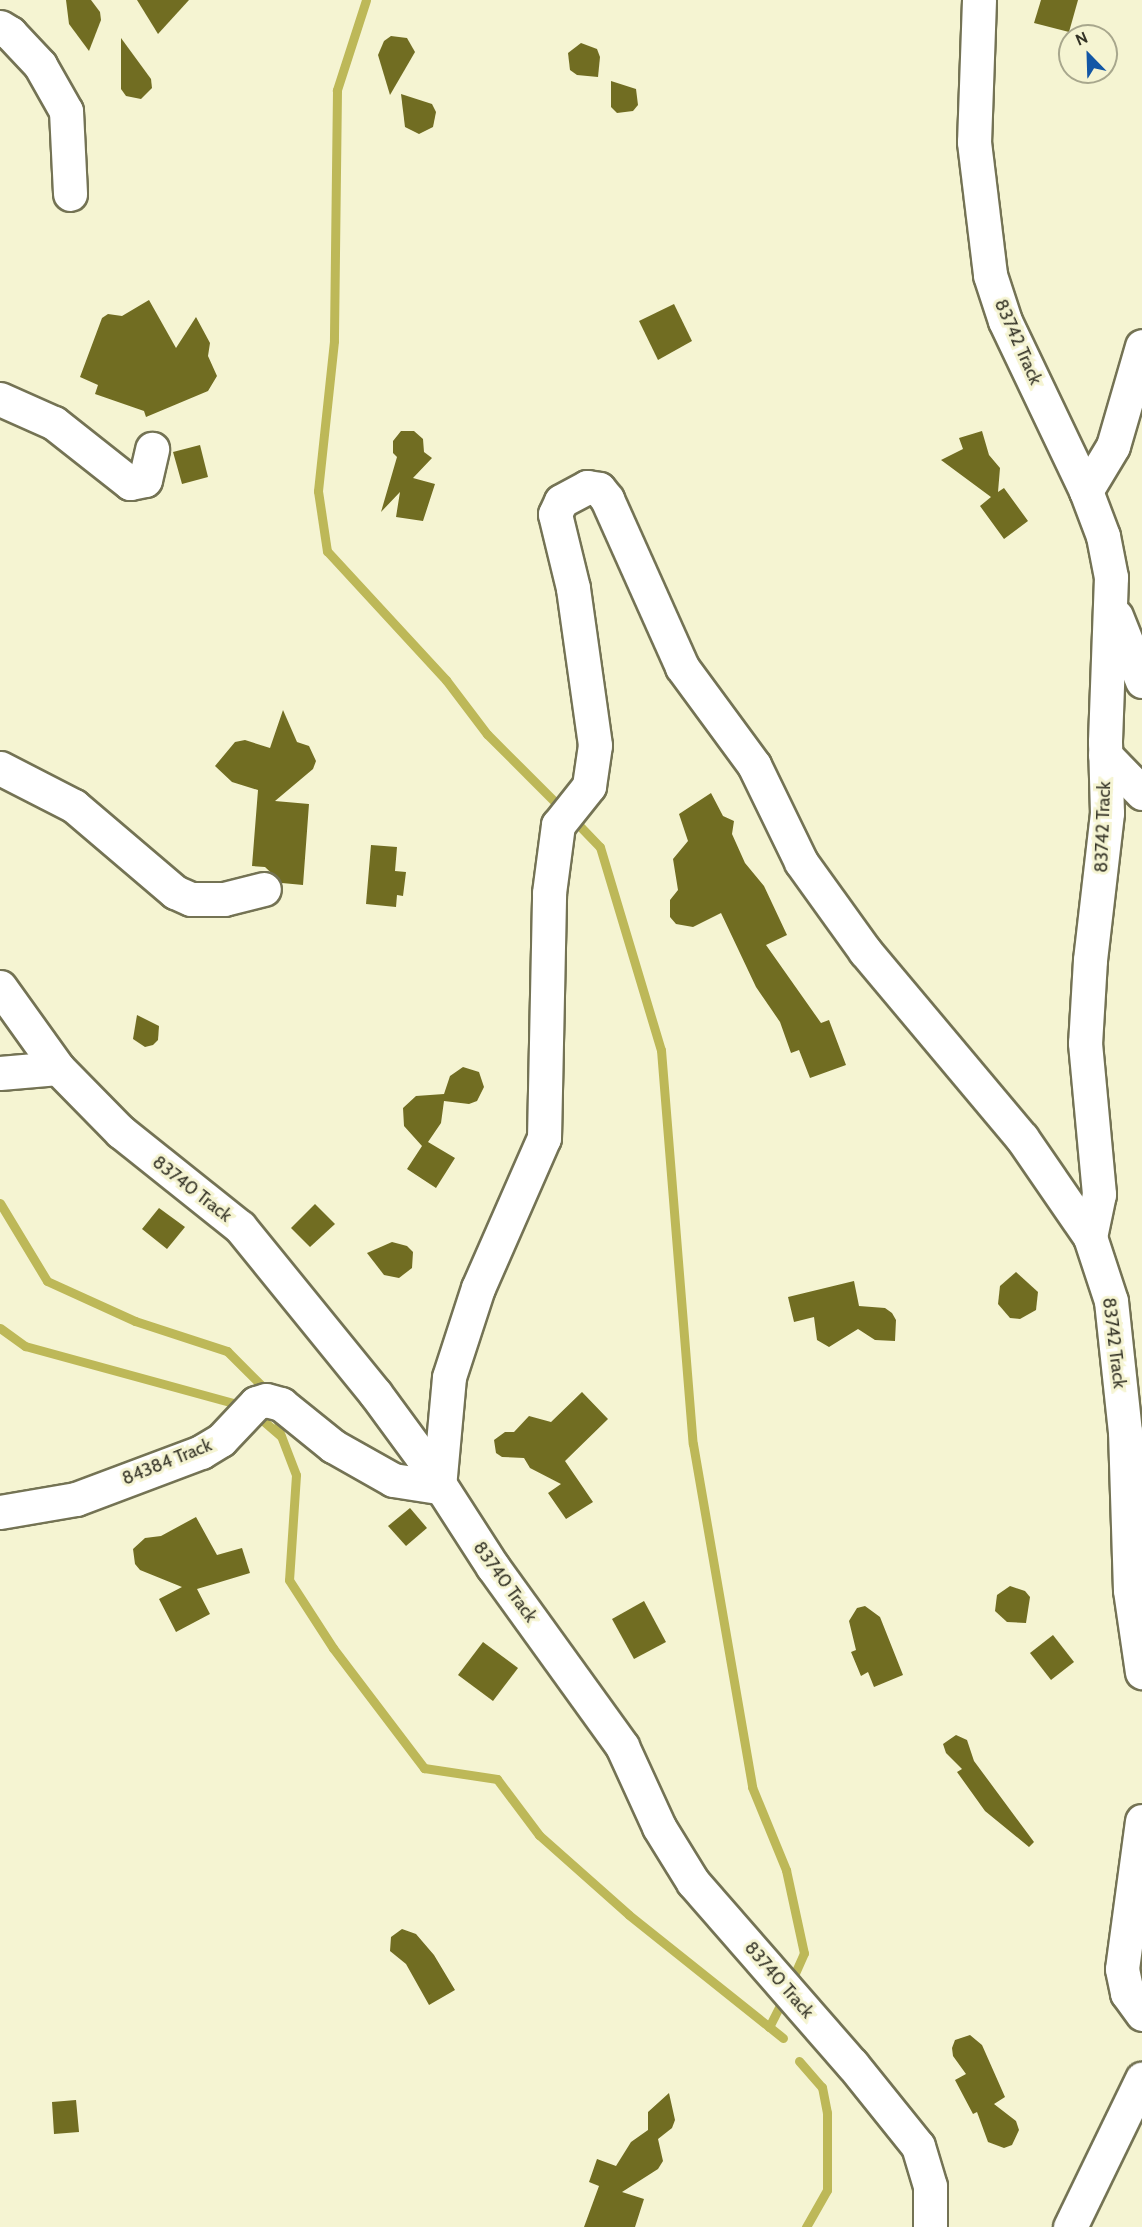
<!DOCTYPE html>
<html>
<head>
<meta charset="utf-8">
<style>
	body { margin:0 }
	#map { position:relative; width:1142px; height:2227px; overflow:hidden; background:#f5f4d2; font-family:Cabin,sans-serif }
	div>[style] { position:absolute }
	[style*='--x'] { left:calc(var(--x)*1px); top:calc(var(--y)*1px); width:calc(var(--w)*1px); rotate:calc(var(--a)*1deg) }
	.stream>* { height:9px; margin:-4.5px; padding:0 4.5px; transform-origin:4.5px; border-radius:4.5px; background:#bdb858 }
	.building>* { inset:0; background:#716d22 }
	.roads { filter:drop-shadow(2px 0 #747354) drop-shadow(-2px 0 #747354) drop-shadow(0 2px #747354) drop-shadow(0 -2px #747354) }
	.street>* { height:33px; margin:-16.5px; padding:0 16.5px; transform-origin:16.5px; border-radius:16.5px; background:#fff }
	.secondary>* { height:33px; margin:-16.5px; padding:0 16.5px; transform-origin:16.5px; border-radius:16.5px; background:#fff }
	span { translate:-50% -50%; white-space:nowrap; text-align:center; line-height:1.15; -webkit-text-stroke:6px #f5f4d2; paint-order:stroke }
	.street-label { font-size:18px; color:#343326 }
	.north { position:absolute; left:1058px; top:24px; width:60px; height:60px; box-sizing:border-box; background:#f5f4d2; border:2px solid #a8a78d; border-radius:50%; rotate:337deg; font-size:16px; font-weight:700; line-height:24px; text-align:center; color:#343326 }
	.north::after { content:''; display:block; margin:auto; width:21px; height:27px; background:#1256a5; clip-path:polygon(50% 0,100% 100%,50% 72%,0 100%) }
</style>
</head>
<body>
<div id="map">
	<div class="stream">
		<div style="--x:366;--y:0;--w:95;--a:107.9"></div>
		<div style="--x:337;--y:90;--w:251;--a:90.7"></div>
		<div style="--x:334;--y:341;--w:151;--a:96.1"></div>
		<div style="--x:318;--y:491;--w:61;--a:81.5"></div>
		<div style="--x:327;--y:551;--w:176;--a:47.3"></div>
		<div style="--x:446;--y:680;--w:68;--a:52.8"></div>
		<div style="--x:487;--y:734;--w:106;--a:45"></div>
		<div style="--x:572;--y:818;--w:40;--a:46"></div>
		<div style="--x:600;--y:847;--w:212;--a:73.3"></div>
		<div style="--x:661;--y:1050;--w:395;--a:85.4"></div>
		<div style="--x:693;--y:1444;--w:348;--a:80.2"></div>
		<div style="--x:752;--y:1787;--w:90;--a:67.7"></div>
		<div style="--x:786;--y:1870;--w:85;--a:77.8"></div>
		<div style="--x:804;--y:1953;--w:34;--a:114"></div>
		<div style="--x:0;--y:1203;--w:91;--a:58.9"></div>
		<div style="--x:47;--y:1281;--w:97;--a:24.4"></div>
		<div style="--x:135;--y:1321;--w:97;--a:18.1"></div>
		<div style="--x:227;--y:1351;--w:58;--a:45"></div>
		<div style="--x:0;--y:1328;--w:31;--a:36"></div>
		<div style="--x:25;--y:1346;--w:216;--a:15.3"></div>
		<div style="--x:280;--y:1412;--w:16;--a:97"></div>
		<div style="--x:278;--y:1428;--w:50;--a:69"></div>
		<div style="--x:296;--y:1475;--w:105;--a:93.8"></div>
		<div style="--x:289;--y:1580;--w:81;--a:57.1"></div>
		<div style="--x:333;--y:1648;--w:151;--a:52.8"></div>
		<div style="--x:424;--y:1768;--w:74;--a:8.6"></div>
		<div style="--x:497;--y:1779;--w:70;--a:53.1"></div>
		<div style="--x:539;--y:1835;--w:120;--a:41.6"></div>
		<div style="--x:629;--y:1915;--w:197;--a:38.6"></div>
		<div style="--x:260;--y:1418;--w:28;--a:41"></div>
		<div style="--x:769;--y:2027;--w:34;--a:-63"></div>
		<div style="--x:799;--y:2061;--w:35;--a:49"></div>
		<div style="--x:822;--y:2087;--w:26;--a:79"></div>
		<div style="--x:827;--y:2113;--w:77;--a:90"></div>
		<div style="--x:827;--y:2190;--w:43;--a:119.6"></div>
	</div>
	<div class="building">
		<div style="clip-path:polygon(66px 0,91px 0,100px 12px,101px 20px,89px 51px,69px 24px)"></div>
		<div style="clip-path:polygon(137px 0,189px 0,158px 34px)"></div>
		<div style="clip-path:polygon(1041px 0,1078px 0,1069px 32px,1034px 23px)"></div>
		<div style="clip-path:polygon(391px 36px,407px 38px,415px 52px,390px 95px,378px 55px,384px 41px)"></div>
		<div style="clip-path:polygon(121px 38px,151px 79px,152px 88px,141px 99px,126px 96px,121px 89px)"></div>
		<div style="clip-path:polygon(581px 43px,597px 49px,600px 57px,598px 77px,577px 75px,570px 70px,568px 53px)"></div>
		<div style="clip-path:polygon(611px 81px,636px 89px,638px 105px,633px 111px,617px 113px,611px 107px)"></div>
		<div style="clip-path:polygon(401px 94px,432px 104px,436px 112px,433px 127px,419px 134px,405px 127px)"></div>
		<div style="clip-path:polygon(149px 300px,176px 348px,196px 317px,210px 343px,208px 356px,217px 376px,208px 391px,146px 417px,144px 411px,95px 394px,98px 385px,80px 377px,102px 318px,108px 314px,122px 316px)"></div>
		<div style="clip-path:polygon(674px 304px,692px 341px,658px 360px,639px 321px)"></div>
		<div style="clip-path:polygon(401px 431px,414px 431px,423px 439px,424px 452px,432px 458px,413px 478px,435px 484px,423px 521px,396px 517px,400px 492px,381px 512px,397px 457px,393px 453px,393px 441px)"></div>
		<div style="clip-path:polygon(982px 431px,989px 455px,1000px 468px,998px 492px,1004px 488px,1028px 521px,1004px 539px,980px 506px,991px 497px,941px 460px,963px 449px,959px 438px)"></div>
		<div style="clip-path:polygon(200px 445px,208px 477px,182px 484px,173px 452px)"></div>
		<div style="clip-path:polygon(283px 710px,297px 742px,309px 746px,316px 761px,313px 769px,275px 801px,309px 804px,303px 885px,282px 883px,265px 867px,252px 866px,258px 790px,232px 782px,215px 766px,235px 742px,245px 740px,270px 748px)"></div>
		<div style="clip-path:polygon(711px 793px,723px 816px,734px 821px,732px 834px,745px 863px,764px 886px,787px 935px,766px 945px,821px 1023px,829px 1020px,846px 1065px,810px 1078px,799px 1050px,791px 1053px,780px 1022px,756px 987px,721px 913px,693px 927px,676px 924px,670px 917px,670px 900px,678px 890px,673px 859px,688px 841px,679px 814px)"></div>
		<div style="clip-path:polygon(371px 845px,397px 847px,395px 871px,406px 872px,403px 896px,397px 895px,396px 907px,366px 904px)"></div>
		<div style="clip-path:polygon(137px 1015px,159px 1026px,158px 1040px,153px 1045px,145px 1047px,133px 1039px)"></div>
		<div style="clip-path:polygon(463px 1067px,479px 1072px,484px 1087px,477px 1101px,469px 1104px,444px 1101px,441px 1123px,428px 1142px,455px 1158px,436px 1188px,407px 1169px,422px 1146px,404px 1126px,403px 1108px,416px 1096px,444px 1094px,450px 1076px)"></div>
		<div style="clip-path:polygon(315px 1204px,335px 1224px,310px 1247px,291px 1228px)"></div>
		<div style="clip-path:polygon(159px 1208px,185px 1227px,167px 1249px,142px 1229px)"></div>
		<div style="clip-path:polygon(392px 1242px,407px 1246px,413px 1252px,412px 1268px,399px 1278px,384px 1275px,367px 1253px)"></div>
		<div style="clip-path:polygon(1016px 1272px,1038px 1292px,1036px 1310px,1020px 1319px,1010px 1318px,998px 1304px,1000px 1286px)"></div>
		<div style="clip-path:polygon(854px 1281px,859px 1306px,885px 1308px,892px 1313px,896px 1320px,895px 1341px,875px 1340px,858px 1329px,829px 1347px,817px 1340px,814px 1317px,794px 1322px,788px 1297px)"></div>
		<div style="clip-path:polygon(582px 1392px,608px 1419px,565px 1461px,593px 1502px,566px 1519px,548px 1493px,561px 1484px,530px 1468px,524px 1458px,502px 1457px,496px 1453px,494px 1440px,505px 1432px,514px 1432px,529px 1416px,551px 1422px)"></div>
		<div style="clip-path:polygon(410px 1508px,427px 1528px,406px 1546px,388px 1526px)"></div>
		<div style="clip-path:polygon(196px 1517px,217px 1555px,242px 1548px,250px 1573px,197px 1589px,210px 1614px,176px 1632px,159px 1599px,182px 1587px,140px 1570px,135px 1564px,133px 1549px,145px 1538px,161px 1536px)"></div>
		<div style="clip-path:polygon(1010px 1586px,1025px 1591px,1030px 1597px,1026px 1623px,1007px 1622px,995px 1611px,997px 1595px)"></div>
		<div style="clip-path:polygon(644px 1601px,666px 1642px,634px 1659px,612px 1619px)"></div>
		<div style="clip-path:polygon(865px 1606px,880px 1617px,903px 1675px,874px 1687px,868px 1672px,861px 1676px,851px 1652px,856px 1650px,849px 1621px,857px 1608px)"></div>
		<div style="clip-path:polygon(1053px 1635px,1074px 1662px,1051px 1680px,1030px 1653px)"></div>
		<div style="clip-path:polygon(483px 1642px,518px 1668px,493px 1701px,458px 1675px)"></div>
		<div style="clip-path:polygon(956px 1735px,967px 1740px,974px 1761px,1034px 1842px,1029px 1847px,985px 1811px,957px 1772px,962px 1769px,946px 1753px,943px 1744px)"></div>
		<div style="clip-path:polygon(402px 1929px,416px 1934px,434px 1955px,455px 1990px,429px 2005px,406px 1964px,390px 1951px,391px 1937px)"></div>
		<div style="clip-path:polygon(970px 2035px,982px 2045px,1005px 2097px,994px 2104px,1016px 2121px,1019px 2130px,1012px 2145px,1004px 2148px,988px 2142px,977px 2112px,973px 2114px,955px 2080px,966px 2074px,953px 2056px,952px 2048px,955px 2040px)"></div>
		<div style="clip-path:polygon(669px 2093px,675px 2120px,672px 2128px,658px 2139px,663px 2161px,658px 2169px,622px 2192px,644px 2199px,635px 2227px,584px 2227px,599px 2186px,589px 2182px,597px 2159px,616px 2166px,631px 2142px,648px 2130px,648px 2112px)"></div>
		<div style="clip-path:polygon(76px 2100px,79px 2132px,54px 2134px,52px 2102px)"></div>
	</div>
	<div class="roads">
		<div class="street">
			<div style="--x:979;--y:0;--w:142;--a:92"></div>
			<div style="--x:974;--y:142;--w:134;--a:83.1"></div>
			<div style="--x:990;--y:275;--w:48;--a:71.9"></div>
			<div style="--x:1005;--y:321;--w:188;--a:64.5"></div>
			<div style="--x:1086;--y:491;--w:48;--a:69.3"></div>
			<div style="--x:1103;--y:536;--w:42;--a:79"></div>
			<div style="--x:1111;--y:577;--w:165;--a:92.1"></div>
			<div style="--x:1105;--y:742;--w:71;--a:88.4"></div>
			<div style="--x:1107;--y:813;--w:148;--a:96.6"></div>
			<div style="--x:1090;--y:960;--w:83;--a:93.4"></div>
			<div style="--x:1085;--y:1043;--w:152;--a:84.7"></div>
			<div style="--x:1099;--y:1194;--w:44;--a:101.8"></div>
			<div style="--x:1090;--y:1237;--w:67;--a:71.8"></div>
			<div style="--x:1111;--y:1301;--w:131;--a:83.9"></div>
			<div style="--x:1125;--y:1431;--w:159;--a:88.2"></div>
			<div style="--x:1130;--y:1590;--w:83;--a:81.7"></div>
			<div style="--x:0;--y:27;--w:12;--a:31"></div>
			<div style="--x:10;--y:33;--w:44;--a:46.8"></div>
			<div style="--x:40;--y:65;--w:53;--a:60.5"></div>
			<div style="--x:66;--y:111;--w:83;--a:87.2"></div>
			<div style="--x:0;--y:399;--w:59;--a:24"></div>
			<div style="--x:54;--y:423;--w:97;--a:38.3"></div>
			<div style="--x:130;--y:483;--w:15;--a:-11"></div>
			<div style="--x:145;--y:480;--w:32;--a:-77"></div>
			<div style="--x:1086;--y:491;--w:52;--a:-59"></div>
			<div style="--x:1113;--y:446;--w:104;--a:-73.8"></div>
			<div style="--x:1116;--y:616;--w:70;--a:68.2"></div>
			<div style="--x:1105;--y:755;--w:53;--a:45.8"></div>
			<div style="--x:0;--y:768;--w:83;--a:27.2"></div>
			<div style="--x:74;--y:806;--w:133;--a:40.4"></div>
			<div style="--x:175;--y:892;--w:17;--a:24"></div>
			<div style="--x:191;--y:899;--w:33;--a:0"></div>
			<div style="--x:224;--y:899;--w:41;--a:-14"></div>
			<div style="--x:0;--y:987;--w:100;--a:54.4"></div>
			<div style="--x:58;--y:1068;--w:90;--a:45.5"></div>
			<div style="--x:121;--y:1132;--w:152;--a:38.6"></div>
			<div style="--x:240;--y:1227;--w:214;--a:50.9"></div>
			<div style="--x:375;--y:1393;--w:79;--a:53.7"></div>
			<div style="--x:422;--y:1457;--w:131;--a:57.2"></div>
			<div style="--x:493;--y:1567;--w:221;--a:54.2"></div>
			<div style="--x:622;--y:1746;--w:89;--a:65.4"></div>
			<div style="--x:659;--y:1827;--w:65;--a:58.3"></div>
			<div style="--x:693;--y:1882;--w:242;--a:48.9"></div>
			<div style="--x:852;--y:2064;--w:105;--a:51.2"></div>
			<div style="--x:918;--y:2146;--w:42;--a:73.3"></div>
			<div style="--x:930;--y:2186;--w:41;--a:90"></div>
			<div style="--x:0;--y:1073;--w:58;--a:-4.9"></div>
			<div style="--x:0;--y:1512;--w:77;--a:-9.7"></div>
			<div style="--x:76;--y:1499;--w:134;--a:-20.6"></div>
			<div style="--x:201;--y:1452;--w:23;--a:-31"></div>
			<div style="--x:221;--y:1440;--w:51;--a:-46.6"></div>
			<div style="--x:256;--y:1403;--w:10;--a:-17"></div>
			<div style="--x:266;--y:1400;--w:16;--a:15"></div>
			<div style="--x:281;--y:1404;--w:67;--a:38.9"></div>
			<div style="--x:333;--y:1446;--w:69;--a:29.5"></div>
			<div style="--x:393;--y:1480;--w:47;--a:8.7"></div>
			<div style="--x:439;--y:1487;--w:110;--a:-84.8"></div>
			<div style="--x:449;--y:1377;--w:94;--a:-72"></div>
			<div style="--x:478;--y:1288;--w:164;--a:-66.3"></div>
			<div style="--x:544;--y:1138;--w:245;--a:-88.8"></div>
			<div style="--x:549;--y:893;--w:69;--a:-82.5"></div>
			<div style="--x:558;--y:825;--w:50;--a:-51.5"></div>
			<div style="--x:589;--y:786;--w:41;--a:-81.7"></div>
			<div style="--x:595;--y:745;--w:159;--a:-98"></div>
			<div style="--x:573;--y:588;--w:76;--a:-103.7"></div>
			<div style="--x:555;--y:514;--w:14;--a:-65"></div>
			<div style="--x:561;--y:501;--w:30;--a:-28"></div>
			<div style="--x:587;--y:487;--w:12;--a:9"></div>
			<div style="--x:599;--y:489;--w:13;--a:51"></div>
			<div style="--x:607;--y:499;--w:184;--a:65.9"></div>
			<div style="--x:682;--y:667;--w:122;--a:53.7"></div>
			<div style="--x:754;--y:765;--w:108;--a:64.1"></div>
			<div style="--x:801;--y:862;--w:110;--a:54.3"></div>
			<div style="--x:865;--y:951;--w:244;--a:50"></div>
			<div style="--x:1022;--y:1138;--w:120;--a:55.5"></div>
			<div style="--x:1142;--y:1821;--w:149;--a:97.7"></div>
			<div style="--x:1122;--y:1969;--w:25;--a:78"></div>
			<div style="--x:1127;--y:1993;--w:26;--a:54"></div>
		</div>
		<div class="secondary">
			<div style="--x:1070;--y:2227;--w:165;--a:-64.1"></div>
		</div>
	</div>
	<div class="street-label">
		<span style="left:1018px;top:342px;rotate:66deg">83742 Track</span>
		<span style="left:1103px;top:827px;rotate:-88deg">83742 Track</span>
		<span style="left:192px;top:1189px;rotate:38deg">83740 Track</span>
		<span style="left:1114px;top:1343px;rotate:83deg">83742 Track</span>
		<span style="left:167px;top:1462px;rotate:-22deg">84384 Track</span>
		<span style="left:505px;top:1582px;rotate:54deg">83740 Track</span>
		<span style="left:779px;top:1980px;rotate:49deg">83740 Track</span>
	</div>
	<div class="north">N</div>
</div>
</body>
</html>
